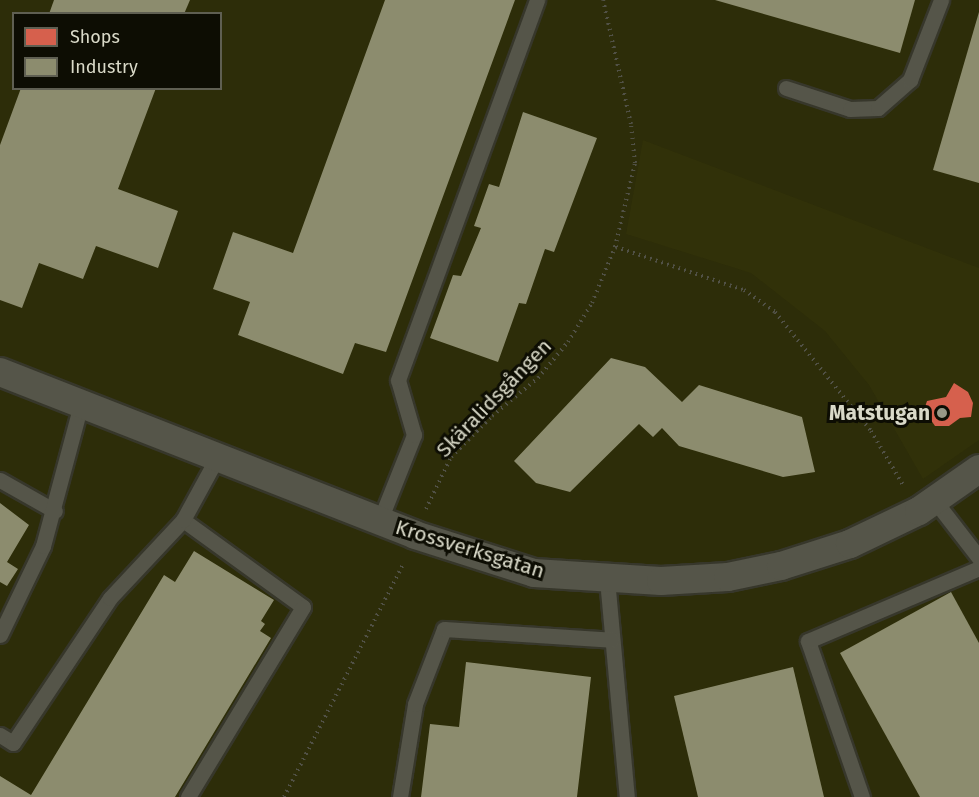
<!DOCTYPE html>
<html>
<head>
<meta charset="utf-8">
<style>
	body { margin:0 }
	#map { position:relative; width:979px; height:797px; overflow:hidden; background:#1e1e0e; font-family:"Fira Sans",sans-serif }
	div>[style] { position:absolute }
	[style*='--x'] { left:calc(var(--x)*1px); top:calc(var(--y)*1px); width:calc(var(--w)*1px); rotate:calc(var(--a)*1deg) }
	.built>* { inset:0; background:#2d2d09 }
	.green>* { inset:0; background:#313109 }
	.shops>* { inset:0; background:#d6604d }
	.industry>* { inset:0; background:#8c8c6e }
	.path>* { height:4px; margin-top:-2px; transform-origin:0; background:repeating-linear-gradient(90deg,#515146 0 1.5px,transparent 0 6px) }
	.roads { filter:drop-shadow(2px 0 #37372b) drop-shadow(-2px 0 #37372b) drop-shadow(0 2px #37372b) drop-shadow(0 -2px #37372b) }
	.service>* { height:15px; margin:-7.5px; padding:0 7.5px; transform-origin:7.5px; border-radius:7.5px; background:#555549 }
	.minor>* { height:28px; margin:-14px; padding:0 14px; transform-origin:14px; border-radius:14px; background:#555549 }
	.dots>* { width:16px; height:16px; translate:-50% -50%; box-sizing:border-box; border:3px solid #0d0d03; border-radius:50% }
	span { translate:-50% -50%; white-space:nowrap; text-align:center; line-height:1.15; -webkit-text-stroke:6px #0d0d03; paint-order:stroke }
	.street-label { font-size:21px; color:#d9d9c8 }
	.poi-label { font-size:21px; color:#d9d9c8; font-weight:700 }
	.right { translate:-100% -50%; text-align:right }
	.legend { position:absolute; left:12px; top:12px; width:210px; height:78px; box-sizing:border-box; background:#0d0d03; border:2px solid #5f5f52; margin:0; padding:8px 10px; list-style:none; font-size:18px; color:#d9d9c8 }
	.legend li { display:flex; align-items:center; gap:12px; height:30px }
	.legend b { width:30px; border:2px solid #5f5f52 }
</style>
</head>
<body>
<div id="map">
	<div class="built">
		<div style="clip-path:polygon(evenodd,0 0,979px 0,979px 797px,0 797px,0 0,14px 14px,220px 14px,220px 88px,14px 88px,14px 14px)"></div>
	</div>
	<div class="green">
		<div style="clip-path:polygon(643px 140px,979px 268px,979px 440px,923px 479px,869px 385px,825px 331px,751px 273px,626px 234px)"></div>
	</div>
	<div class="shops">
		<div style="clip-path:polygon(954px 383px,968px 392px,973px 403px,971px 417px,960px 418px,949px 426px,935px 426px,924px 410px,927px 401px,946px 397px)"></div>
	</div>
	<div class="industry">
		<div style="clip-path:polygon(54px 0,190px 0,184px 14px,49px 14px)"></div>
		<div style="clip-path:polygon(385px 0,515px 0,386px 352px,355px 343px,343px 374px,238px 335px,250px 302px,213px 289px,233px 232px,293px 253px)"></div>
		<div style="clip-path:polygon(715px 0,915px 0,900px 53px)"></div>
		<div style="clip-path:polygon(979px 12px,979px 183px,933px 170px)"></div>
		<div style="clip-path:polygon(21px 88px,156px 88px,118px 189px,178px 211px,158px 268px,96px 246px,83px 279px,39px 263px,22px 308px,0 300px,0 145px)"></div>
		<div style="clip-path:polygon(523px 112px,597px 138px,554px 252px,545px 249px,526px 304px,519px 303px,498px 362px,430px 338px,453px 275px,461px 276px,481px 228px,474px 226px,489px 184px,499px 187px)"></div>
		<div style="clip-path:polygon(611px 358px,645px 367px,682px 402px,699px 385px,802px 417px,815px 472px,783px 477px,679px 446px,662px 428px,653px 437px,639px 424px,570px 492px,536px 483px,514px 461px)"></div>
		<div style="clip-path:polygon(0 503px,29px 525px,7px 562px,18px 569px,7px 586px,0 582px)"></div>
		<div style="clip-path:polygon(194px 551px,274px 600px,261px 621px,265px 624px,260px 631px,271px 638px,175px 797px,0 797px,0 776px,31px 795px,164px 575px,175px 582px)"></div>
		<div style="clip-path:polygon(951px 592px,979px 643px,979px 797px,920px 797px,840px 653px)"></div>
		<div style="clip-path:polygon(466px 662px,591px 677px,577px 797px,421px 797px,430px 724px,459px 727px)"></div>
		<div style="clip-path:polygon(793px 667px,824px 797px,698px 797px,674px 696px)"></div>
	</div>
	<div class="path">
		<div style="--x:616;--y:247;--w:135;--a:18.6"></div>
		<div style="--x:744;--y:290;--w:38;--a:35"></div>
		<div style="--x:775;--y:312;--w:153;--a:51.1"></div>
		<div style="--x:871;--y:431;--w:63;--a:59.3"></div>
		<div style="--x:426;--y:509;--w:58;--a:-64.3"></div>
		<div style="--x:451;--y:457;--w:58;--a:-45"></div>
		<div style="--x:492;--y:416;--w:60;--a:-39.6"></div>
		<div style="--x:538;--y:378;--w:47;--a:-50.2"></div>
		<div style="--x:568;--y:342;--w:46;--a:-58.4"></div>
		<div style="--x:592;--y:303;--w:61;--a:-67.7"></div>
		<div style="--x:615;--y:247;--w:86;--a:-76.6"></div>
		<div style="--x:635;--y:163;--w:39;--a:-96"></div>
		<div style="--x:631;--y:124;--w:127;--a:-102.7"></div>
		<div style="--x:284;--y:797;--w:263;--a:-62.9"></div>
	</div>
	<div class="roads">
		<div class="service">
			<div style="--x:786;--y:88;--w:67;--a:18.2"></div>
			<div style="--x:850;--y:109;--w:28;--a:-2"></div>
			<div style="--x:878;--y:108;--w:43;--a:-41.2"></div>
			<div style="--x:910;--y:80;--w:86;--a:-68.8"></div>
			<div style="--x:0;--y:480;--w:63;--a:29.4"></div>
			<div style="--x:935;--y:501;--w:72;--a:52.3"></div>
			<div style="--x:183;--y:520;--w:148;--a:35.9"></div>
			<div style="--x:303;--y:607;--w:222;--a:121.2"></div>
			<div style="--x:380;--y:520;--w:92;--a:-68.2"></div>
			<div style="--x:414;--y:435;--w:57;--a:-106.2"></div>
			<div style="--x:398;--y:380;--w:405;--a:-69.9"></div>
			<div style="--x:607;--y:579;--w:219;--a:84.8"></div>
			<div style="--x:0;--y:635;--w:99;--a:-64.2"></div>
			<div style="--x:43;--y:546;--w:147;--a:-75"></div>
			<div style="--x:0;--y:735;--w:15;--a:32"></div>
			<div style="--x:13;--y:743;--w:174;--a:-56.2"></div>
			<div style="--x:110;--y:598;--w:107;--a:-46.9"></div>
			<div style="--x:183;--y:520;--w:73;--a:-61.3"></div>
			<div style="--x:400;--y:797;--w:94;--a:-80.8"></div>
			<div style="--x:415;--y:704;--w:80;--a:-68.9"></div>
			<div style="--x:444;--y:629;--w:168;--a:3.7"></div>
			<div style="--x:862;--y:797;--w:165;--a:-109.1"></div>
			<div style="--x:808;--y:641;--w:186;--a:-23.1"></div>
		</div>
		<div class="minor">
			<div style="--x:0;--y:372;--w:446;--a:21.4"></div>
			<div style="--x:415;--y:535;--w:125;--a:17.7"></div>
			<div style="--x:534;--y:573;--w:127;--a:3.6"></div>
			<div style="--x:661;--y:581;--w:67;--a:-3.4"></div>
			<div style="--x:728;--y:577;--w:54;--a:-11.7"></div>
			<div style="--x:781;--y:566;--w:72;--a:-17.7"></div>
			<div style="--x:850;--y:544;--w:76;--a:-25.6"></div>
			<div style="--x:919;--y:511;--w:73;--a:-35"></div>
		</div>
	</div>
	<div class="dots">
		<div style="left:942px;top:413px;background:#989887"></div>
	</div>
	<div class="street-label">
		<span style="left:494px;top:398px;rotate:-46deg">Skäralidsgången</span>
		<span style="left:470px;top:549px;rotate:17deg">Krossverksgatan</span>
	</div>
	<div class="poi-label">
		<span class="right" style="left:930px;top:413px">Matstugan</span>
	</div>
	<ul class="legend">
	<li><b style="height:16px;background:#d6604d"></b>Shops</li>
	<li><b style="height:16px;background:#8c8c6e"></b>Industry</li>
	</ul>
</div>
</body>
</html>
